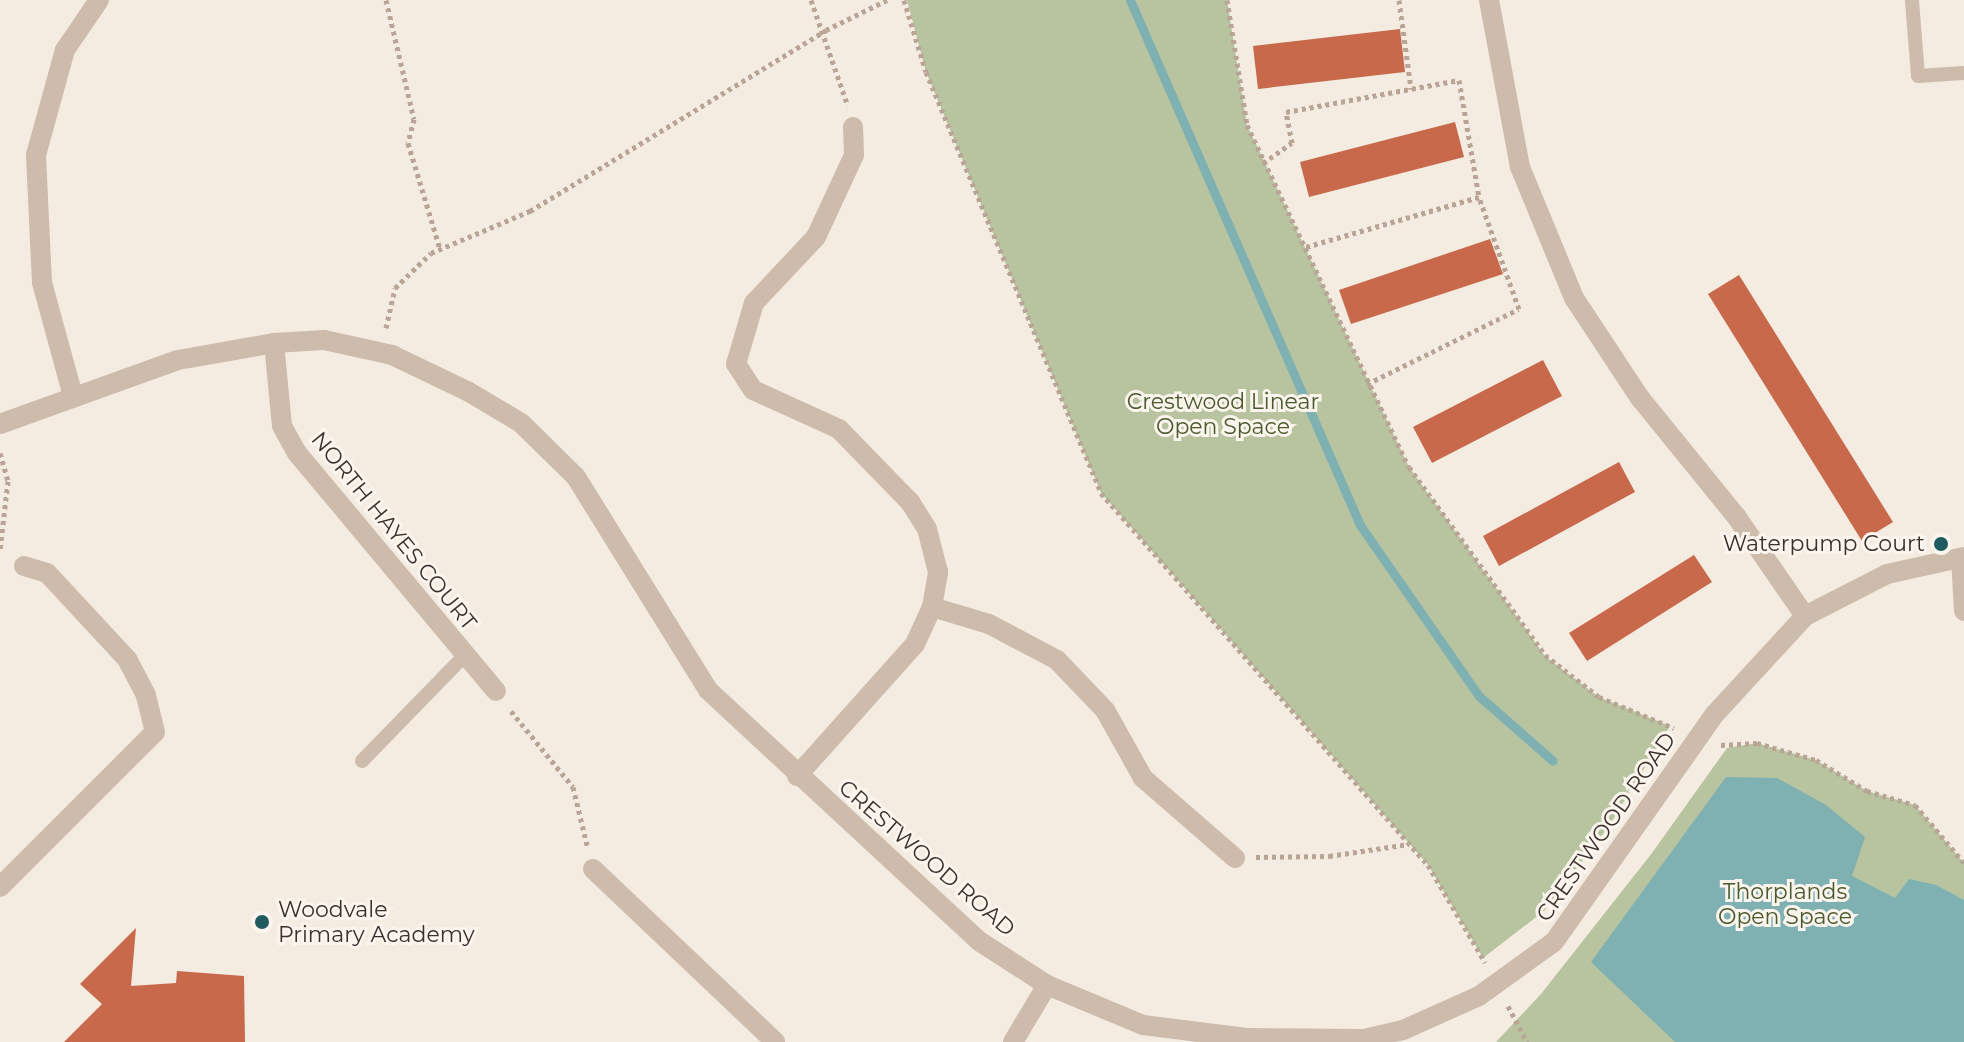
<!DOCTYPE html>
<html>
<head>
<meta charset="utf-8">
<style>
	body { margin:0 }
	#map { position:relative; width:1964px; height:1042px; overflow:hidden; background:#f4ebe1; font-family:Montserrat,sans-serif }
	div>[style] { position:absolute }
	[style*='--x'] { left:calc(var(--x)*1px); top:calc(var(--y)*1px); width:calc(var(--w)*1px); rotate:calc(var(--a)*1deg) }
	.green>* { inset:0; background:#b8c4a0 }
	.water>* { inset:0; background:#7fb0b2 }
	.stream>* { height:9px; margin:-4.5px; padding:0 4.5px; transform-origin:4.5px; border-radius:4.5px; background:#7fb0b2 }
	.building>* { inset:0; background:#c8694b }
	.path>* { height:5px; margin-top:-2.5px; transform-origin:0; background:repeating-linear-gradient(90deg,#b9a596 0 4px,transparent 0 8px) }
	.lane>* { height:14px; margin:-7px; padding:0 7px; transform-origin:7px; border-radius:7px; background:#cdbbac }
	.street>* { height:20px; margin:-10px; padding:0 10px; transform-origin:10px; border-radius:10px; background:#cdbbac }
	.dots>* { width:22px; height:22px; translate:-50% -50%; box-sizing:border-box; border:4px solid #fbf5ee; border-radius:50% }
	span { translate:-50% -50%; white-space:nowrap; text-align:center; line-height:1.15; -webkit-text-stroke:6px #fbf5ee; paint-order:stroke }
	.park-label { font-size:22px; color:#4a5a2e }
	.street-label { font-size:22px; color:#3b302b }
	.poi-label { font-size:22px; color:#3b302b }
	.right { translate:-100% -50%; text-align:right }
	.left { translate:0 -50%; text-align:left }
</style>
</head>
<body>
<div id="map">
	<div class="green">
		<div style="clip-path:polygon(907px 0,1227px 0,1247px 125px,1409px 467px,1545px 656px,1599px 697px,1670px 726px,1609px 826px,1544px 911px,1483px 958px,1428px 865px,1101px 493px,926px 72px)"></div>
		<div style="clip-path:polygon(1757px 743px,1816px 760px,1867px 791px,1915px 805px,1964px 863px,1964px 1042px,1496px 1042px,1541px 994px,1652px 853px,1727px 748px)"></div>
	</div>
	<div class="water">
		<div style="clip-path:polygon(1726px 777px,1777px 778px,1826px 805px,1865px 837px,1852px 876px,1895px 898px,1909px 879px,1936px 885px,1964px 900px,1964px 1042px,1675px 1042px,1591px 962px)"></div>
	</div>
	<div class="stream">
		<div style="--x:1130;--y:0;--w:573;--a:66.34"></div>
		<div style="--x:1360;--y:525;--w:208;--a:55.2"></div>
		<div style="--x:1479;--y:696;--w:98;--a:41.3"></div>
	</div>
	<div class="building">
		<div style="clip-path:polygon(1400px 29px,1405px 72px,1258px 89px,1253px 46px)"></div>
		<div style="clip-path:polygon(1455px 122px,1464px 157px,1309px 197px,1300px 162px)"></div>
		<div style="clip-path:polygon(1490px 239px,1503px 274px,1351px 324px,1339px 290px)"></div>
		<div style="clip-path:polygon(1739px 275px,1893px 522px,1862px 541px,1708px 294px)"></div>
		<div style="clip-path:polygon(1543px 360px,1562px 396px,1432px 463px,1413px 427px)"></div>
		<div style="clip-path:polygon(1619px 462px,1635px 492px,1499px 566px,1483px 536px)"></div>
		<div style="clip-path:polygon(1694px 555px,1712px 582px,1587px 661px,1569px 633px)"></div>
		<div style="clip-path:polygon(136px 928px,131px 986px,176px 983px,177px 971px,244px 976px,245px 1042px,64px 1042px,102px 1004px,80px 984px)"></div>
	</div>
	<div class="path">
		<div style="--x:386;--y:0;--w:122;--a:76.8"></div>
		<div style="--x:414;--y:119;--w:25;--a:104"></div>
		<div style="--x:408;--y:143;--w:111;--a:73.2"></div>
		<div style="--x:811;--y:0;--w:112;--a:70.8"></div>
		<div style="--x:904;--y:0;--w:75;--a:73"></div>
		<div style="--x:926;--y:72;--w:456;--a:67.4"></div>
		<div style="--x:1101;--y:493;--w:495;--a:48.7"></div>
		<div style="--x:1428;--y:865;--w:113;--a:59.6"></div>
		<div style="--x:1227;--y:0;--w:127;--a:80.9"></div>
		<div style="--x:1247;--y:125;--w:378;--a:64.7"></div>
		<div style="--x:1409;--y:467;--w:232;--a:54.1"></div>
		<div style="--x:1545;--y:655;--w:68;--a:37.9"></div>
		<div style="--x:1599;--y:697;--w:81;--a:22.5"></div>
		<div style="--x:1399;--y:0;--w:90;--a:82.3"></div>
		<div style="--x:1263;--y:163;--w:35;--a:-35"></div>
		<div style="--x:1292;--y:143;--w:32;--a:-101"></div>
		<div style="--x:1286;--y:112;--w:176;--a:-10.5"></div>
		<div style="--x:1459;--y:80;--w:119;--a:80.3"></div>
		<div style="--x:1479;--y:197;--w:184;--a:163.9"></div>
		<div style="--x:386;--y:328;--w:41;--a:-77.3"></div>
		<div style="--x:395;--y:288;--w:50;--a:-44.2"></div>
		<div style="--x:431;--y:253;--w:108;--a:-23"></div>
		<div style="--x:530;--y:211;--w:347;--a:-31.4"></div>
		<div style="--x:826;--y:30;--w:68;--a:-26.2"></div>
		<div style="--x:1367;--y:384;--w:169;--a:-26.3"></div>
		<div style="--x:1519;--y:309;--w:119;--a:-109.7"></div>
		<div style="--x:0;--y:453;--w:29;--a:74"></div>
		<div style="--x:8;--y:481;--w:69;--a:96.6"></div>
		<div style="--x:511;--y:711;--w:98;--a:50.8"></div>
		<div style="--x:573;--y:787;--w:60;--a:76.4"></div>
		<div style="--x:1721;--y:745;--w:36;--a:-3"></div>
		<div style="--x:1757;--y:743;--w:61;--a:16.1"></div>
		<div style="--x:1816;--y:760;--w:60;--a:31.3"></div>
		<div style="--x:1867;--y:791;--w:50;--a:16.3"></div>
		<div style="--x:1915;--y:805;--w:76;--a:49.8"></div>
		<div style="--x:1256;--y:857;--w:73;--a:-0.8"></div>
		<div style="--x:1329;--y:856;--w:81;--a:-8.5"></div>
		<div style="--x:1508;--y:1006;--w:41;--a:62.2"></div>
	</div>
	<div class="lane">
		<div style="--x:1912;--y:1;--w:75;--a:85.4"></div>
		<div style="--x:1918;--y:76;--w:46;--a:-3.7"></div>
		<div style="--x:362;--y:761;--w:148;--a:-45.8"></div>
	</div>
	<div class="street">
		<div style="--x:1489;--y:0;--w:170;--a:79.5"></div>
		<div style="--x:1520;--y:167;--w:142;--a:67.6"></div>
		<div style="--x:1574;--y:298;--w:120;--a:56.6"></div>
		<div style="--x:1640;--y:398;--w:152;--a:50.9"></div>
		<div style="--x:1736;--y:516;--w:121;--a:55.4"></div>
		<div style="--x:274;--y:343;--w:83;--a:84.5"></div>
		<div style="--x:282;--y:426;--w:31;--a:61"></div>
		<div style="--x:297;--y:453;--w:310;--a:50.1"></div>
		<div style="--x:73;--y:396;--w:117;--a:-105.3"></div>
		<div style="--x:42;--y:283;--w:128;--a:-92.7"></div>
		<div style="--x:36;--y:155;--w:109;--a:-74.6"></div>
		<div style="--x:65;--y:50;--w:60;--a:-55.8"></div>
		<div style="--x:0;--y:424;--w:189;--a:-19.8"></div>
		<div style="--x:178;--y:360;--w:97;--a:-10"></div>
		<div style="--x:274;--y:343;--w:50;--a:-3.4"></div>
		<div style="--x:324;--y:340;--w:70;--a:12.4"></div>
		<div style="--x:392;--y:355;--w:85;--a:25.7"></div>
		<div style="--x:469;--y:392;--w:61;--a:30.8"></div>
		<div style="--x:521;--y:423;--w:77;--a:44.5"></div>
		<div style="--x:576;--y:477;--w:251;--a:58.2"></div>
		<div style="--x:708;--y:690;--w:369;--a:42.8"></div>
		<div style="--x:979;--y:941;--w:81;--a:32.9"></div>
		<div style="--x:1047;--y:985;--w:104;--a:22.6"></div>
		<div style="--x:1143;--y:1025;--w:104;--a:7.2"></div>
		<div style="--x:1246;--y:1038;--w:118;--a:0.5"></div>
		<div style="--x:1364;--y:1039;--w:40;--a:-13"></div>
		<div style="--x:1403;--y:1030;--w:83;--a:-24.1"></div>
		<div style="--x:1479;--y:996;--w:92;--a:-35.8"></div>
		<div style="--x:1554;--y:942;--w:278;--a:-54.8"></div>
		<div style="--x:1714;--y:715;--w:134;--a:-47.4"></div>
		<div style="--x:1805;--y:616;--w:92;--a:-27.1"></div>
		<div style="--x:1887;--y:574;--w:79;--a:-12.4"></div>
		<div style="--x:1961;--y:558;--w:53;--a:86.8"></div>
		<div style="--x:932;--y:607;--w:59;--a:16.6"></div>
		<div style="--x:989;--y:624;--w:77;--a:27.9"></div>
		<div style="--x:1057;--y:660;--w:69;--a:46.2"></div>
		<div style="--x:1105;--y:710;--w:78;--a:60.8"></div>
		<div style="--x:1143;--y:778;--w:122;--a:41"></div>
		<div style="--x:797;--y:776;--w:177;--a:-48.2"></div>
		<div style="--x:915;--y:644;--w:41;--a:-65.3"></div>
		<div style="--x:932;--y:607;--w:36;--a:-80"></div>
		<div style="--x:938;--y:572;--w:44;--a:-104.3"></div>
		<div style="--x:927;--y:529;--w:31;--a:-122"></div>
		<div style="--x:911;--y:503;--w:103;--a:-134.2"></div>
		<div style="--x:839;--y:429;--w:94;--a:-155.6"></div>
		<div style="--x:753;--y:390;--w:31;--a:-123"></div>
		<div style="--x:736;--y:364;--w:64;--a:-73.6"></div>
		<div style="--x:754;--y:303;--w:91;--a:-46.8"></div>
		<div style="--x:816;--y:237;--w:90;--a:-65.1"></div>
		<div style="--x:854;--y:155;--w:28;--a:-92"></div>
		<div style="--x:593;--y:869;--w:251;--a:43.5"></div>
		<div style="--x:0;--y:887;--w:219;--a:-45"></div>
		<div style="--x:155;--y:732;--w:38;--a:-104"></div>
		<div style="--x:146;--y:695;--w:41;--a:-117.8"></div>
		<div style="--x:127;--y:659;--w:117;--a:-132.9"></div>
		<div style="--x:47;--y:573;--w:24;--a:-163"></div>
		<div style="--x:1013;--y:1042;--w:66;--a:-59.2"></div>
	</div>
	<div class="dots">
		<div style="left:1941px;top:544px;background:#1f5a5e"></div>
		<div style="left:262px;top:922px;background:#1f5a5e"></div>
	</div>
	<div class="park-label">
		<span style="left:1223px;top:414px">Crestwood Linear<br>Open Space</span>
		<span style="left:1785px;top:904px">Thorplands<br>Open Space</span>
	</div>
	<div class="street-label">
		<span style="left:394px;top:531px;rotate:51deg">NORTH HAYES COURT</span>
		<span style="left:1606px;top:827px;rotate:-55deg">CRESTWOOD ROAD</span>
		<span style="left:927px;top:858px;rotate:41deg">CRESTWOOD ROAD</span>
	</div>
	<div class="poi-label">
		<span class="right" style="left:1925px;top:544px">Waterpump Court</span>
		<span class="left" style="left:278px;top:922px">Woodvale<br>Primary Academy</span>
	</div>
</div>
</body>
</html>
